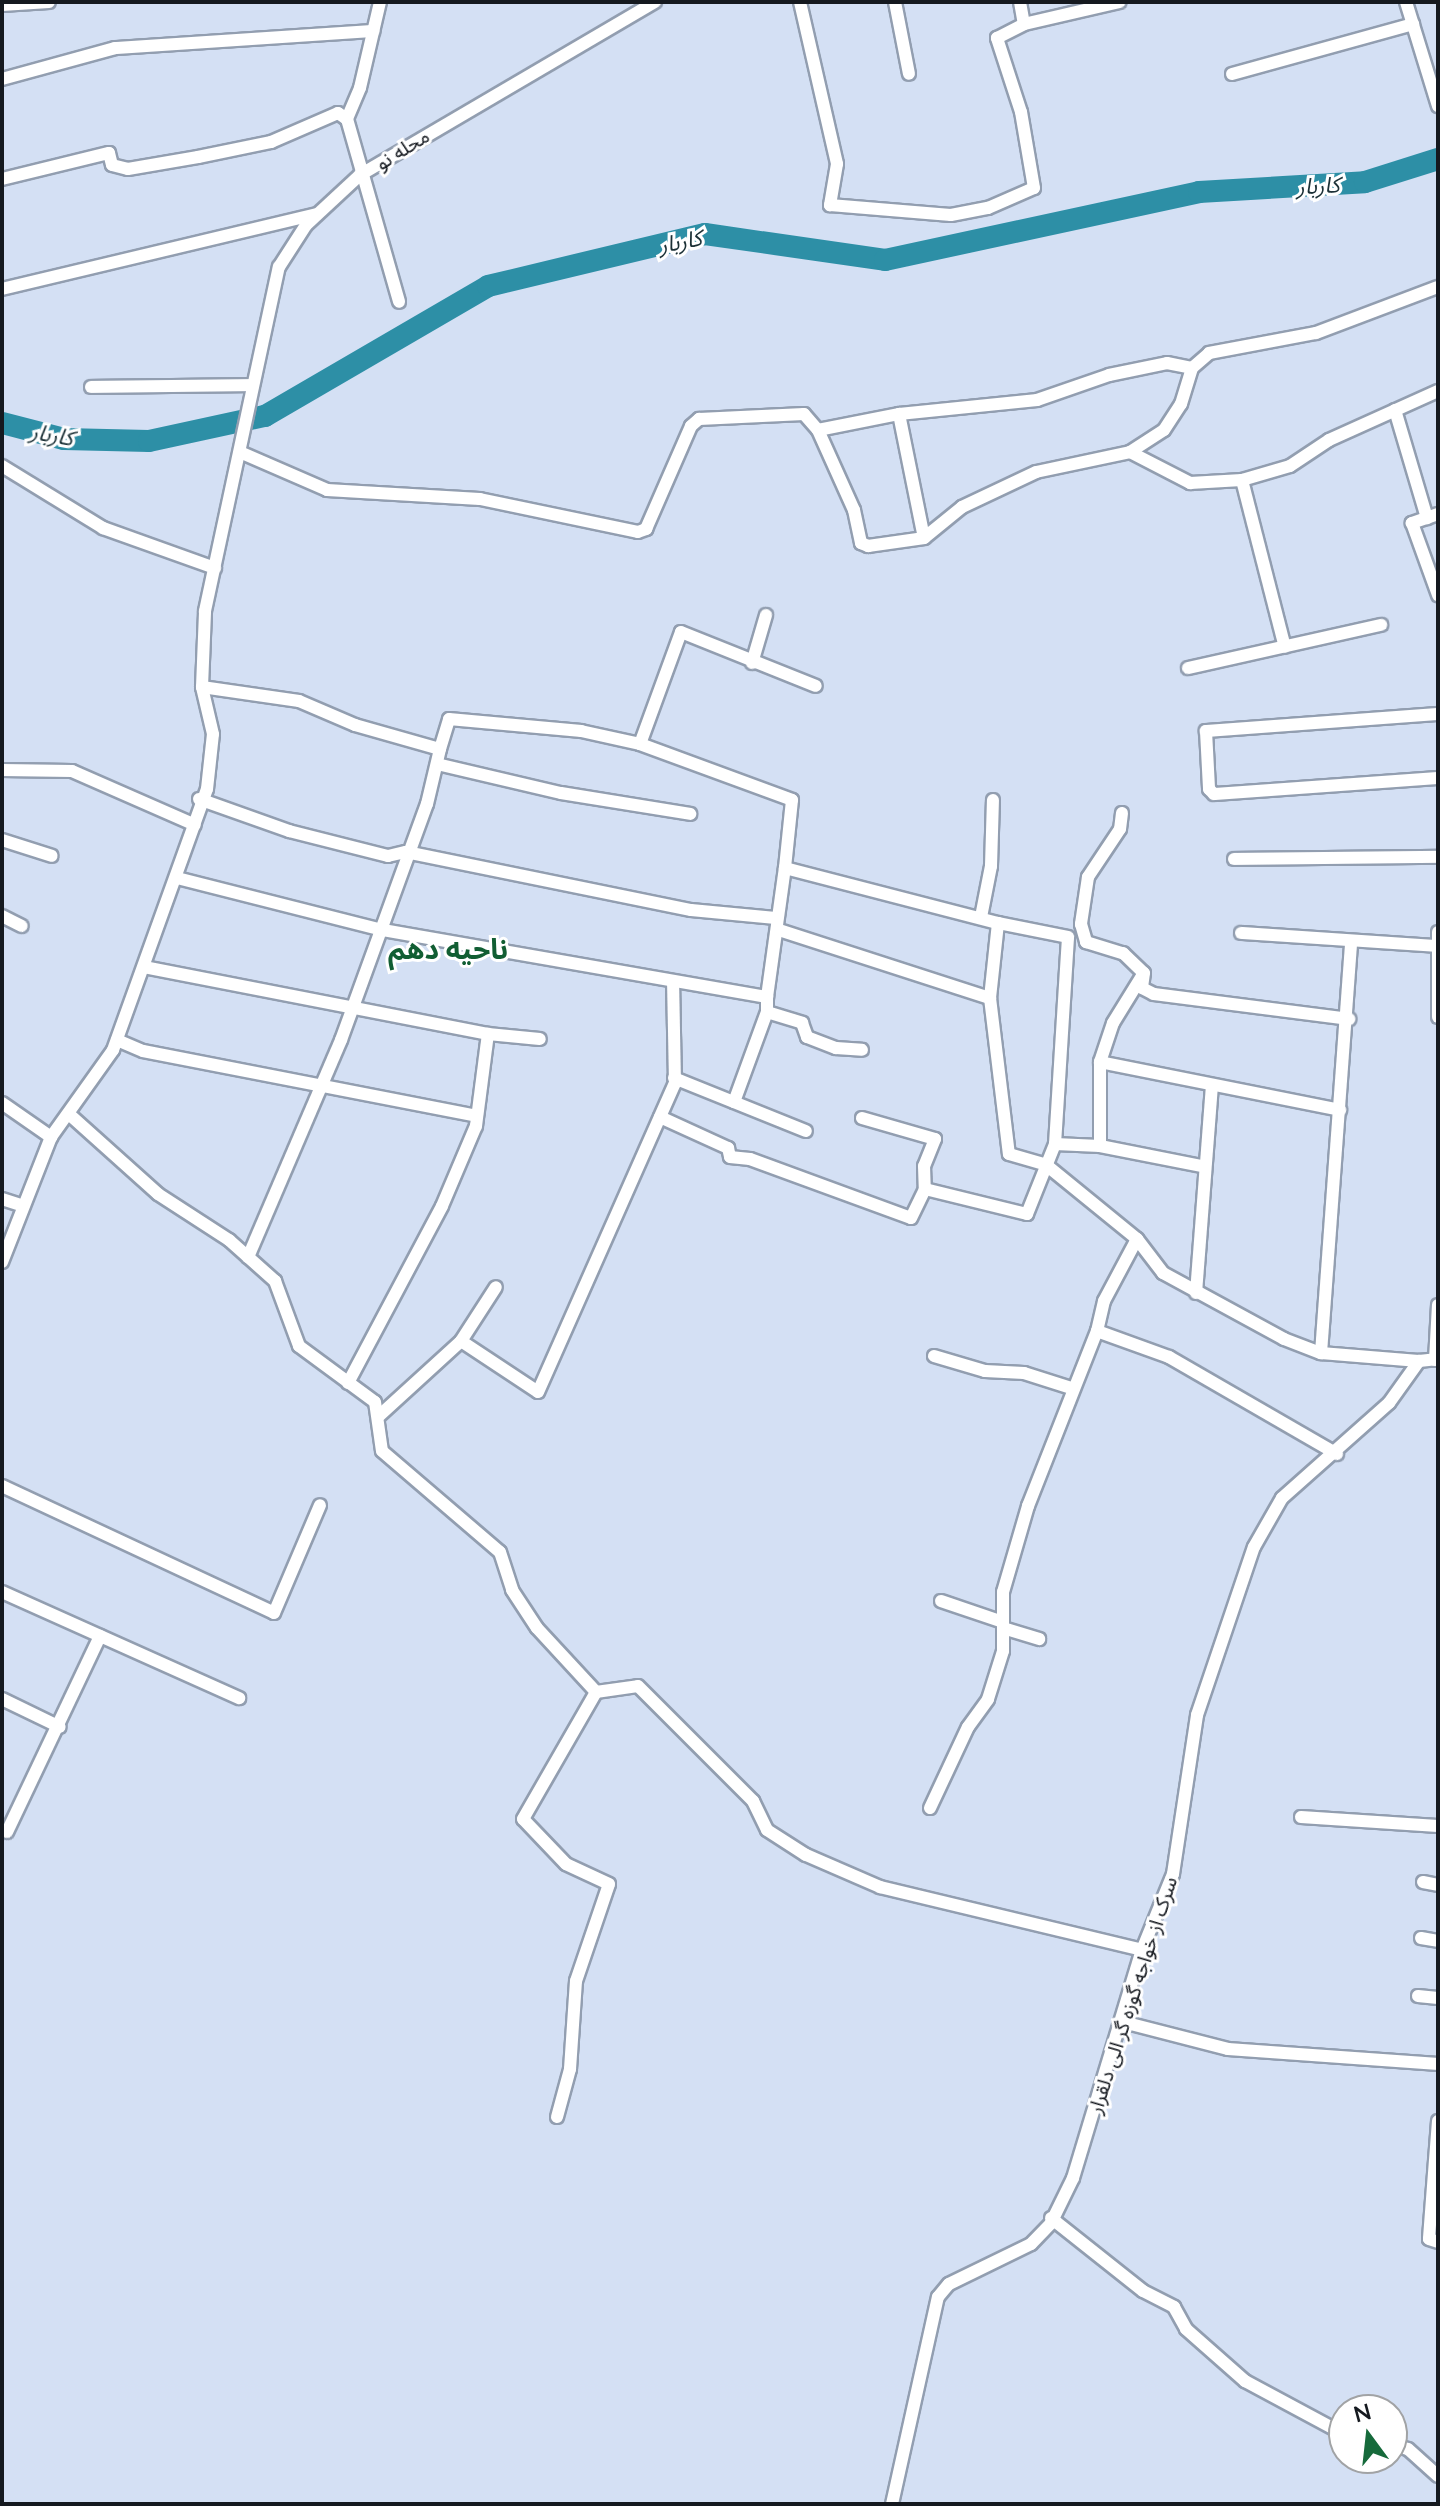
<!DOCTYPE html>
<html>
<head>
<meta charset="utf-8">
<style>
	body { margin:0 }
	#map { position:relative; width:1440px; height:2506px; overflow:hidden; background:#d4e0f4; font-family:Lato,"Noto Sans Arabic",sans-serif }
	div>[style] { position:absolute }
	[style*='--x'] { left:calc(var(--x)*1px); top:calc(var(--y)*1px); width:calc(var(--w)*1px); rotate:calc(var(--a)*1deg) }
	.river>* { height:22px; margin:-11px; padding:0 11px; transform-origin:11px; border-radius:11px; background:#2d8fa6 }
	.roads { filter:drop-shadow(2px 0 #929eb0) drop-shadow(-2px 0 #929eb0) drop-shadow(0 2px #929eb0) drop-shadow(0 -2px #929eb0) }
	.minor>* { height:12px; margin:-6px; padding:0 6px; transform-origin:6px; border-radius:6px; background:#fff }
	span { translate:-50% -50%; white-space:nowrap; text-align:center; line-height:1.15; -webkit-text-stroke:6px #fff; paint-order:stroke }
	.street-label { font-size:20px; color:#15191f }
	.water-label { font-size:22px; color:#1b3036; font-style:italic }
	.district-label { font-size:28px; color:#115e33; font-weight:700 }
	.frame { position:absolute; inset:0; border:4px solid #15191f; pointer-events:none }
	.north { position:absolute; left:1328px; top:2394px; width:80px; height:80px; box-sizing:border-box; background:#fff; border:2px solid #a1a3a5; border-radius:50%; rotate:345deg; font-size:22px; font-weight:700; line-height:32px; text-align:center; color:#15191f }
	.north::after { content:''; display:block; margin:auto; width:28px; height:36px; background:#166a3b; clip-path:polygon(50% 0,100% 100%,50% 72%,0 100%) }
</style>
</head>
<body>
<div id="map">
	<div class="river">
		<div style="--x:2;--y:423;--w:64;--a:14.5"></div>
		<div style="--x:64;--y:439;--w:85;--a:1.3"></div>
		<div style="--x:149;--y:441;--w:119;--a:-12.2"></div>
		<div style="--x:265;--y:416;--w:258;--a:-30.2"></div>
		<div style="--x:488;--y:286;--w:223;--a:-13.5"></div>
		<div style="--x:705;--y:234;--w:182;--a:8.2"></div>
		<div style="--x:885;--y:260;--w:321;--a:-12.2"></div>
		<div style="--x:1199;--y:192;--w:166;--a:-3.4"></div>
		<div style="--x:1365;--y:182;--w:77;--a:-17.5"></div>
	</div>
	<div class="roads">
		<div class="minor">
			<div style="--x:380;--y:2;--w:88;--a:103.1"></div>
			<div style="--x:360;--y:88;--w:34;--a:113"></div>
			<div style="--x:347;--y:119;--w:190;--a:74.1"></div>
			<div style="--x:800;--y:2;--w:166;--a:77.1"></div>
			<div style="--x:837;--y:164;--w:42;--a:99.7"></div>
			<div style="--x:830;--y:205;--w:121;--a:4.7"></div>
			<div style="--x:951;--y:215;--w:38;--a:-11"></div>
			<div style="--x:988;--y:208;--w:50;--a:-23.5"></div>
			<div style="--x:1034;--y:188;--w:77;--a:-99.7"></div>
			<div style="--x:1021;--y:112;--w:78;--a:-108"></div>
			<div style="--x:997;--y:38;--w:30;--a:-27"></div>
			<div style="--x:1024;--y:24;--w:98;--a:-13"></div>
			<div style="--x:895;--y:2;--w:73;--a:79"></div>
			<div style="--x:1020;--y:2;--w:22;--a:80"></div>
			<div style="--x:1406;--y:2;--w:109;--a:72.9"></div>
			<div style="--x:2;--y:5;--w:47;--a:-3.7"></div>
			<div style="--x:1232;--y:74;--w:188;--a:-15.4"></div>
			<div style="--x:2;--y:79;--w:117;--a:-15.3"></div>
			<div style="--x:115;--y:48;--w:259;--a:-3.8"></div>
			<div style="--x:2;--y:179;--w:110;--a:-13.7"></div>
			<div style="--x:109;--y:153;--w:12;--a:76"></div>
			<div style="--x:112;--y:165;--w:16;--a:14"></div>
			<div style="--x:128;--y:169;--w:71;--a:-9.7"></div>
			<div style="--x:198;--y:157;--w:75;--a:-11.6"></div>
			<div style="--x:271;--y:142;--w:73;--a:-23.4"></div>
			<div style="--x:338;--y:113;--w:11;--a:34"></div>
			<div style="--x:2;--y:289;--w:323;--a:-13.4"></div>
			<div style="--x:91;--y:387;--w:161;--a:-0.7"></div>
			<div style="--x:1395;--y:410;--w:113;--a:73.5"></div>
			<div style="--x:899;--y:414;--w:126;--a:78.6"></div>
			<div style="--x:818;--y:430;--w:88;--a:65.8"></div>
			<div style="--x:854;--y:510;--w:34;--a:78"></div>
			<div style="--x:861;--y:543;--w:8;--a:23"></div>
			<div style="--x:868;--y:546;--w:57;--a:-8.1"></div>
			<div style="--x:924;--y:538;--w:49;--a:-39.2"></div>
			<div style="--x:962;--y:507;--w:82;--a:-25.3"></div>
			<div style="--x:1036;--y:472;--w:96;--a:-12"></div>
			<div style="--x:1130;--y:452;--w:40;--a:-32.9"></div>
			<div style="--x:1164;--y:430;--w:31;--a:-57"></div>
			<div style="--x:1181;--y:404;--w:38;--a:-73"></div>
			<div style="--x:1130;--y:452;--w:68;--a:27.3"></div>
			<div style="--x:1190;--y:483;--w:52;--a:-3.3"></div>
			<div style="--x:1242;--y:480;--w:50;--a:-16.3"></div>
			<div style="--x:1290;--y:466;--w:47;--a:-33.7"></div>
			<div style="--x:1329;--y:440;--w:120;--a:-24.2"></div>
			<div style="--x:242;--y:453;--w:93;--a:23.5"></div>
			<div style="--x:327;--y:490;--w:153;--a:3.4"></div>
			<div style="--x:480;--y:499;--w:161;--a:11.8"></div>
			<div style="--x:638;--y:532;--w:9;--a:-21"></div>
			<div style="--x:646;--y:529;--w:112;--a:-66.4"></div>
			<div style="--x:691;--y:426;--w:11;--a:-41"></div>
			<div style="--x:699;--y:419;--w:105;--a:-2.7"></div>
			<div style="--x:804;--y:414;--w:21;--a:49"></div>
			<div style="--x:818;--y:430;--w:83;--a:-11.2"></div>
			<div style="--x:899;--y:414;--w:139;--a:-5.8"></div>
			<div style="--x:1037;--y:400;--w:76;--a:-19.1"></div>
			<div style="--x:1109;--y:375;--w:59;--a:-11.7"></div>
			<div style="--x:1167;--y:363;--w:25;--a:11"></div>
			<div style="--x:1192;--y:368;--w:23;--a:-41"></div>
			<div style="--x:1209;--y:353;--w:109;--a:-10.6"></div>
			<div style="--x:1316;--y:333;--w:130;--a:-20.7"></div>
			<div style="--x:2;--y:466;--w:119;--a:31.5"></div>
			<div style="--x:103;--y:528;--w:119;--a:19.7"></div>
			<div style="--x:1242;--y:480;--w:172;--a:75.6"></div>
			<div style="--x:1438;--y:514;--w:28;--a:161"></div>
			<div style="--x:1412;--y:523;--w:77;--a:70.1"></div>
			<div style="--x:752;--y:663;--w:50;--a:-73.7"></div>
			<div style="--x:1188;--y:668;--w:198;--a:-12.6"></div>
			<div style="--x:202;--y:687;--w:98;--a:8.2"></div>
			<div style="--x:299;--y:701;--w:61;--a:23.2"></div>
			<div style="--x:355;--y:725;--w:88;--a:15.8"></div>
			<div style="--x:440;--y:749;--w:31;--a:-73"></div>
			<div style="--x:449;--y:719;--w:133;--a:5.2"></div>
			<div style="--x:581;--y:731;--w:60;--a:12.4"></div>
			<div style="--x:640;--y:744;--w:162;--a:20.2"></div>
			<div style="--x:792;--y:800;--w:68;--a:95.9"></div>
			<div style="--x:1438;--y:714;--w:233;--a:175.8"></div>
			<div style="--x:1206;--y:731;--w:58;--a:87"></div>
			<div style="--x:1209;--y:789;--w:7;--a:45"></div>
			<div style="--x:1214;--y:794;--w:225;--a:-4.1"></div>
			<div style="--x:640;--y:744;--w:119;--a:-69.9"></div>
			<div style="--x:681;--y:632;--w:145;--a:21.8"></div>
			<div style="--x:437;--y:764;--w:127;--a:13.2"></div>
			<div style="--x:561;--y:793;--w:131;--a:9.2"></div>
			<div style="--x:2;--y:770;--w:70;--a:0.8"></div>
			<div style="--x:72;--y:771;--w:134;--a:23.7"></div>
			<div style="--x:199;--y:799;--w:96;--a:19.6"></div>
			<div style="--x:289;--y:831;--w:102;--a:14.2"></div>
			<div style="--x:388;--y:856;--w:18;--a:-13"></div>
			<div style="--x:406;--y:852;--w:291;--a:11.5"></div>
			<div style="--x:691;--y:910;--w:85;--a:5.4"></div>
			<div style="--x:1122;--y:813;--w:16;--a:97"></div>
			<div style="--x:1120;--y:829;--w:58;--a:123.7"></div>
			<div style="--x:1088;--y:877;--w:48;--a:98.5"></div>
			<div style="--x:1081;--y:924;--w:19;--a:74"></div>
			<div style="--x:1086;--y:942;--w:39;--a:17"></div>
			<div style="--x:1123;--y:953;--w:29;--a:44"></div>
			<div style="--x:1144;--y:973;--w:15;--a:98"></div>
			<div style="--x:1142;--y:988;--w:13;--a:27"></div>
			<div style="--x:1154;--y:994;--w:197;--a:7.3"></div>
			<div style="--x:2;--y:840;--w:52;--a:17.7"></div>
			<div style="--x:1234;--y:859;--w:204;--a:-0.6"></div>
			<div style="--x:177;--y:878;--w:212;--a:14.2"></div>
			<div style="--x:383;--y:930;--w:390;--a:9.9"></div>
			<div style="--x:767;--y:997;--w:130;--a:-82.1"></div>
			<div style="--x:785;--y:868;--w:220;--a:14.5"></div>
			<div style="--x:998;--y:923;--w:75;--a:96.1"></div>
			<div style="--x:990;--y:998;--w:157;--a:83.1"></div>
			<div style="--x:1009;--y:1154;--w:37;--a:16"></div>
			<div style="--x:1045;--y:1164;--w:119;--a:39.2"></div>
			<div style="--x:1137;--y:1239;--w:43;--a:52.6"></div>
			<div style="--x:1163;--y:1273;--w:138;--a:28.6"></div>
			<div style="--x:1284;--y:1339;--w:40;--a:21"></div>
			<div style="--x:1321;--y:1353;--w:98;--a:4.7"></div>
			<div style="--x:2;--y:916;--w:22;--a:27"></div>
			<div style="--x:981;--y:917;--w:52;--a:-78.9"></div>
			<div style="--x:991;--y:866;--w:66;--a:-88.3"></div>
			<div style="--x:779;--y:930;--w:222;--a:17.9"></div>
			<div style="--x:1438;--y:932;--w:85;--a:90"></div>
			<div style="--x:1241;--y:933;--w:196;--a:3.8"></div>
			<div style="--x:144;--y:967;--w:350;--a:11"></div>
			<div style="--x:488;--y:1034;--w:52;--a:5.5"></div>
			<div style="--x:767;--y:997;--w:15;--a:90"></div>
			<div style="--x:767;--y:1012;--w:37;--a:17"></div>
			<div style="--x:802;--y:1023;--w:15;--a:70"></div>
			<div style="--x:807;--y:1037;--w:31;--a:21"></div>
			<div style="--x:836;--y:1048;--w:26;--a:4"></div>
			<div style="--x:117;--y:1040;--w:28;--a:23"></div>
			<div style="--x:143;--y:1051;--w:340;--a:11"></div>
			<div style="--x:1100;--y:1062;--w:245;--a:11.3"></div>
			<div style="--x:674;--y:1078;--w:142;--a:21.9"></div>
			<div style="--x:734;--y:1102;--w:96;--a:-69.9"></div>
			<div style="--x:2;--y:1103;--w:60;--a:34.8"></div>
			<div style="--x:70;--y:1115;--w:118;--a:41.9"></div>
			<div style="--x:158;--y:1194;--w:85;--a:32.9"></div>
			<div style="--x:229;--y:1240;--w:62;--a:41.7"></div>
			<div style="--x:275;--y:1281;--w:69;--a:69.7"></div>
			<div style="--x:299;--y:1346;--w:94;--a:36.4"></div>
			<div style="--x:375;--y:1402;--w:49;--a:81.9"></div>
			<div style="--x:382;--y:1451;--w:155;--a:40.6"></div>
			<div style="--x:500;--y:1552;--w:40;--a:72"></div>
			<div style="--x:512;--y:1590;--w:45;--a:56.7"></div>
			<div style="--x:537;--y:1628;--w:87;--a:47.3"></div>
			<div style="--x:596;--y:1692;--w:42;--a:-8.1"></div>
			<div style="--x:638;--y:1686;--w:163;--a:45"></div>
			<div style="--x:753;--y:1801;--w:32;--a:64"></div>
			<div style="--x:767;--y:1830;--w:46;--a:32.7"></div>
			<div style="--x:806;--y:1855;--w:81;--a:23.4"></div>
			<div style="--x:880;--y:1887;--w:269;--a:13.5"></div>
			<div style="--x:660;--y:1117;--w:75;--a:24.5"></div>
			<div style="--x:728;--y:1148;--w:9;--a:77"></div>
			<div style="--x:730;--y:1157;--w:20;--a:6"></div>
			<div style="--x:750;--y:1159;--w:171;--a:20.1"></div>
			<div style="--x:911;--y:1218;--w:32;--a:-64"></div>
			<div style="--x:925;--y:1189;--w:105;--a:13.8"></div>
			<div style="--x:1027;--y:1214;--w:75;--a:-68.2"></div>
			<div style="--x:1055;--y:1144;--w:207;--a:-86.4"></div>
			<div style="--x:1068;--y:937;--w:71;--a:-168.7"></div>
			<div style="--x:862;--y:1118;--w:76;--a:16"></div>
			<div style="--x:935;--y:1139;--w:29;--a:112"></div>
			<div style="--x:924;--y:1166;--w:23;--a:88"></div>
			<div style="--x:1055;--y:1144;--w:45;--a:2.5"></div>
			<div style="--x:1100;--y:1146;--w:104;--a:11.1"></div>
			<div style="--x:1100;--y:1146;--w:84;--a:-90"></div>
			<div style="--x:1100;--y:1062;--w:41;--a:-71.6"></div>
			<div style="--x:1113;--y:1023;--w:55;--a:-58.3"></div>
			<div style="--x:2;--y:1199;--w:22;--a:18"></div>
			<div style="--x:1137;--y:1239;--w:70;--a:118"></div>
			<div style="--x:1104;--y:1301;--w:31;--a:103"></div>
			<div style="--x:1097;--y:1331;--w:77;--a:19.9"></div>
			<div style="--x:1169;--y:1357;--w:194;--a:30"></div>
			<div style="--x:248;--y:1257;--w:236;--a:-66.8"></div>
			<div style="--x:341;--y:1040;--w:251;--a:-70"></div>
			<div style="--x:427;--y:804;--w:57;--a:-76.7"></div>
			<div style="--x:2;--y:1262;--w:134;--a:-68.6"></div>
			<div style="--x:51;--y:1137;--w:107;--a:-54.5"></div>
			<div style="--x:113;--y:1050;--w:277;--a:-70.2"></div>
			<div style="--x:207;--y:789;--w:55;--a:-83.8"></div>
			<div style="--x:213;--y:734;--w:48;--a:-103.2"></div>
			<div style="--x:202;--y:687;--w:76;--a:-87.7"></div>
			<div style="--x:205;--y:611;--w:352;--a:-77.9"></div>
			<div style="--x:279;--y:267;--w:50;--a:-57.3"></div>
			<div style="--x:306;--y:225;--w:74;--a:-42.8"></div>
			<div style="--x:360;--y:175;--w:342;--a:-30.4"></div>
			<div style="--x:1196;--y:1293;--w:208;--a:-85.6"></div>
			<div style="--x:461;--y:1341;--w:64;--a:-57.1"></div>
			<div style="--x:1321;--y:1353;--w:412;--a:-85.8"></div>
			<div style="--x:934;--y:1356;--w:53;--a:16.4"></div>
			<div style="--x:985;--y:1371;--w:39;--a:3"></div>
			<div style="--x:1024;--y:1373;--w:52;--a:17.7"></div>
			<div style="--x:1435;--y:1360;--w:55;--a:-86.9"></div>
			<div style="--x:348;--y:1383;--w:200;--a:-62"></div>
			<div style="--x:442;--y:1206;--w:87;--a:-67"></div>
			<div style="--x:476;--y:1126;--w:93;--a:-82.6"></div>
			<div style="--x:380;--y:1415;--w:110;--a:-42.4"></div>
			<div style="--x:461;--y:1341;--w:92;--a:33.5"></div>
			<div style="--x:538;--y:1392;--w:338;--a:-66.1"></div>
			<div style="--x:675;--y:1083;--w:100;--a:-91.1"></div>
			<div style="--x:2;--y:1486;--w:300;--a:25"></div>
			<div style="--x:274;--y:1613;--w:117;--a:-66.9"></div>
			<div style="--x:2;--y:1592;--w:260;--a:24.1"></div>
			<div style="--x:941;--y:1601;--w:65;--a:18.7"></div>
			<div style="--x:1003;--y:1628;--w:38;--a:17"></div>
			<div style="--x:2;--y:1699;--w:64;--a:25.8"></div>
			<div style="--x:930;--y:1808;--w:89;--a:-64.9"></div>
			<div style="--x:968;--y:1727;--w:34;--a:-54"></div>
			<div style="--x:988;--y:1699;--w:50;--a:-72.6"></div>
			<div style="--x:1003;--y:1651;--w:59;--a:-90"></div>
			<div style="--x:1003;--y:1592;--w:90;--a:-73.8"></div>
			<div style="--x:1028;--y:1506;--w:188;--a:-68.5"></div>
			<div style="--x:1301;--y:1817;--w:137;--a:3.8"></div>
			<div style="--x:7;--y:1832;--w:217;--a:-64.6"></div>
			<div style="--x:1423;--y:1882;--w:15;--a:11"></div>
			<div style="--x:1421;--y:1938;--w:17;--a:10"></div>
			<div style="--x:1418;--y:1996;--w:20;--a:6"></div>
			<div style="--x:1123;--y:2022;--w:108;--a:14.4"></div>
			<div style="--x:1228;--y:2049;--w:211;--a:4.1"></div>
			<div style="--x:557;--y:2117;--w:50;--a:-74.8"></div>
			<div style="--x:570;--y:2069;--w:88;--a:-86.1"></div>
			<div style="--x:576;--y:1981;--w:102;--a:-71.2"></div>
			<div style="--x:609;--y:1884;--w:47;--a:-155.1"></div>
			<div style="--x:566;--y:1864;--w:62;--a:-133.7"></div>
			<div style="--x:523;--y:1819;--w:146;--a:-60.1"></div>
			<div style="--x:1438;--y:2121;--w:118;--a:94.4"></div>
			<div style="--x:1429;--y:2239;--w:9;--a:18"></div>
			<div style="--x:1051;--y:2218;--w:117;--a:38.4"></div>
			<div style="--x:1143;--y:2291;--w:35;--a:27"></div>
			<div style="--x:1174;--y:2307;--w:25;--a:61"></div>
			<div style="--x:1186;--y:2329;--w:79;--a:41.4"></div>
			<div style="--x:1245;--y:2381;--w:112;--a:28.2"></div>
			<div style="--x:1392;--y:2445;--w:16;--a:14"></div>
			<div style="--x:1408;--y:2449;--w:40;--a:42"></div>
			<div style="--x:892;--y:2504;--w:212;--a:-77.5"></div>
			<div style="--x:938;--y:2297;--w:17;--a:-50"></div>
			<div style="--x:949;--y:2284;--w:91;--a:-26"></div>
			<div style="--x:1031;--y:2244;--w:29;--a:-46"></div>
			<div style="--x:1051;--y:2223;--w:50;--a:-63.9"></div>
			<div style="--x:1073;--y:2178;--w:238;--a:-73.2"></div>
			<div style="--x:1142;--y:1950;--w:82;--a:-67.8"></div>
			<div style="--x:1173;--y:1874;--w:161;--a:-81.4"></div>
			<div style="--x:1197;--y:1715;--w:177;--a:-71.3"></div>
			<div style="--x:1254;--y:1547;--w:56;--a:-60.3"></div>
			<div style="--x:1282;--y:1498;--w:143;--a:-41.6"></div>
			<div style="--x:1389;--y:1403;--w:52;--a:-54.5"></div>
			<div style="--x:1419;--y:1361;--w:19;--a:-6"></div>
		</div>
	</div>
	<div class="street-label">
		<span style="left:402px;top:149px;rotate:-32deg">محله نو</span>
		<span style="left:1132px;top:1995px;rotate:-72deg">سرک از خواجه گوزه گر الی دلقرار</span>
	</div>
	<div class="water-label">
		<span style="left:1318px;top:185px;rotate:-3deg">کاربار</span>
		<span style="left:680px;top:241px;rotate:-11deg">کاربار</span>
		<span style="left:52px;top:434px;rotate:10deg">کاربار</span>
	</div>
	<div class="district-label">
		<span style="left:448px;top:948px">ناحیه دهم</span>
	</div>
	<div class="frame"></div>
	<div class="north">N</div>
</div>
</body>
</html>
